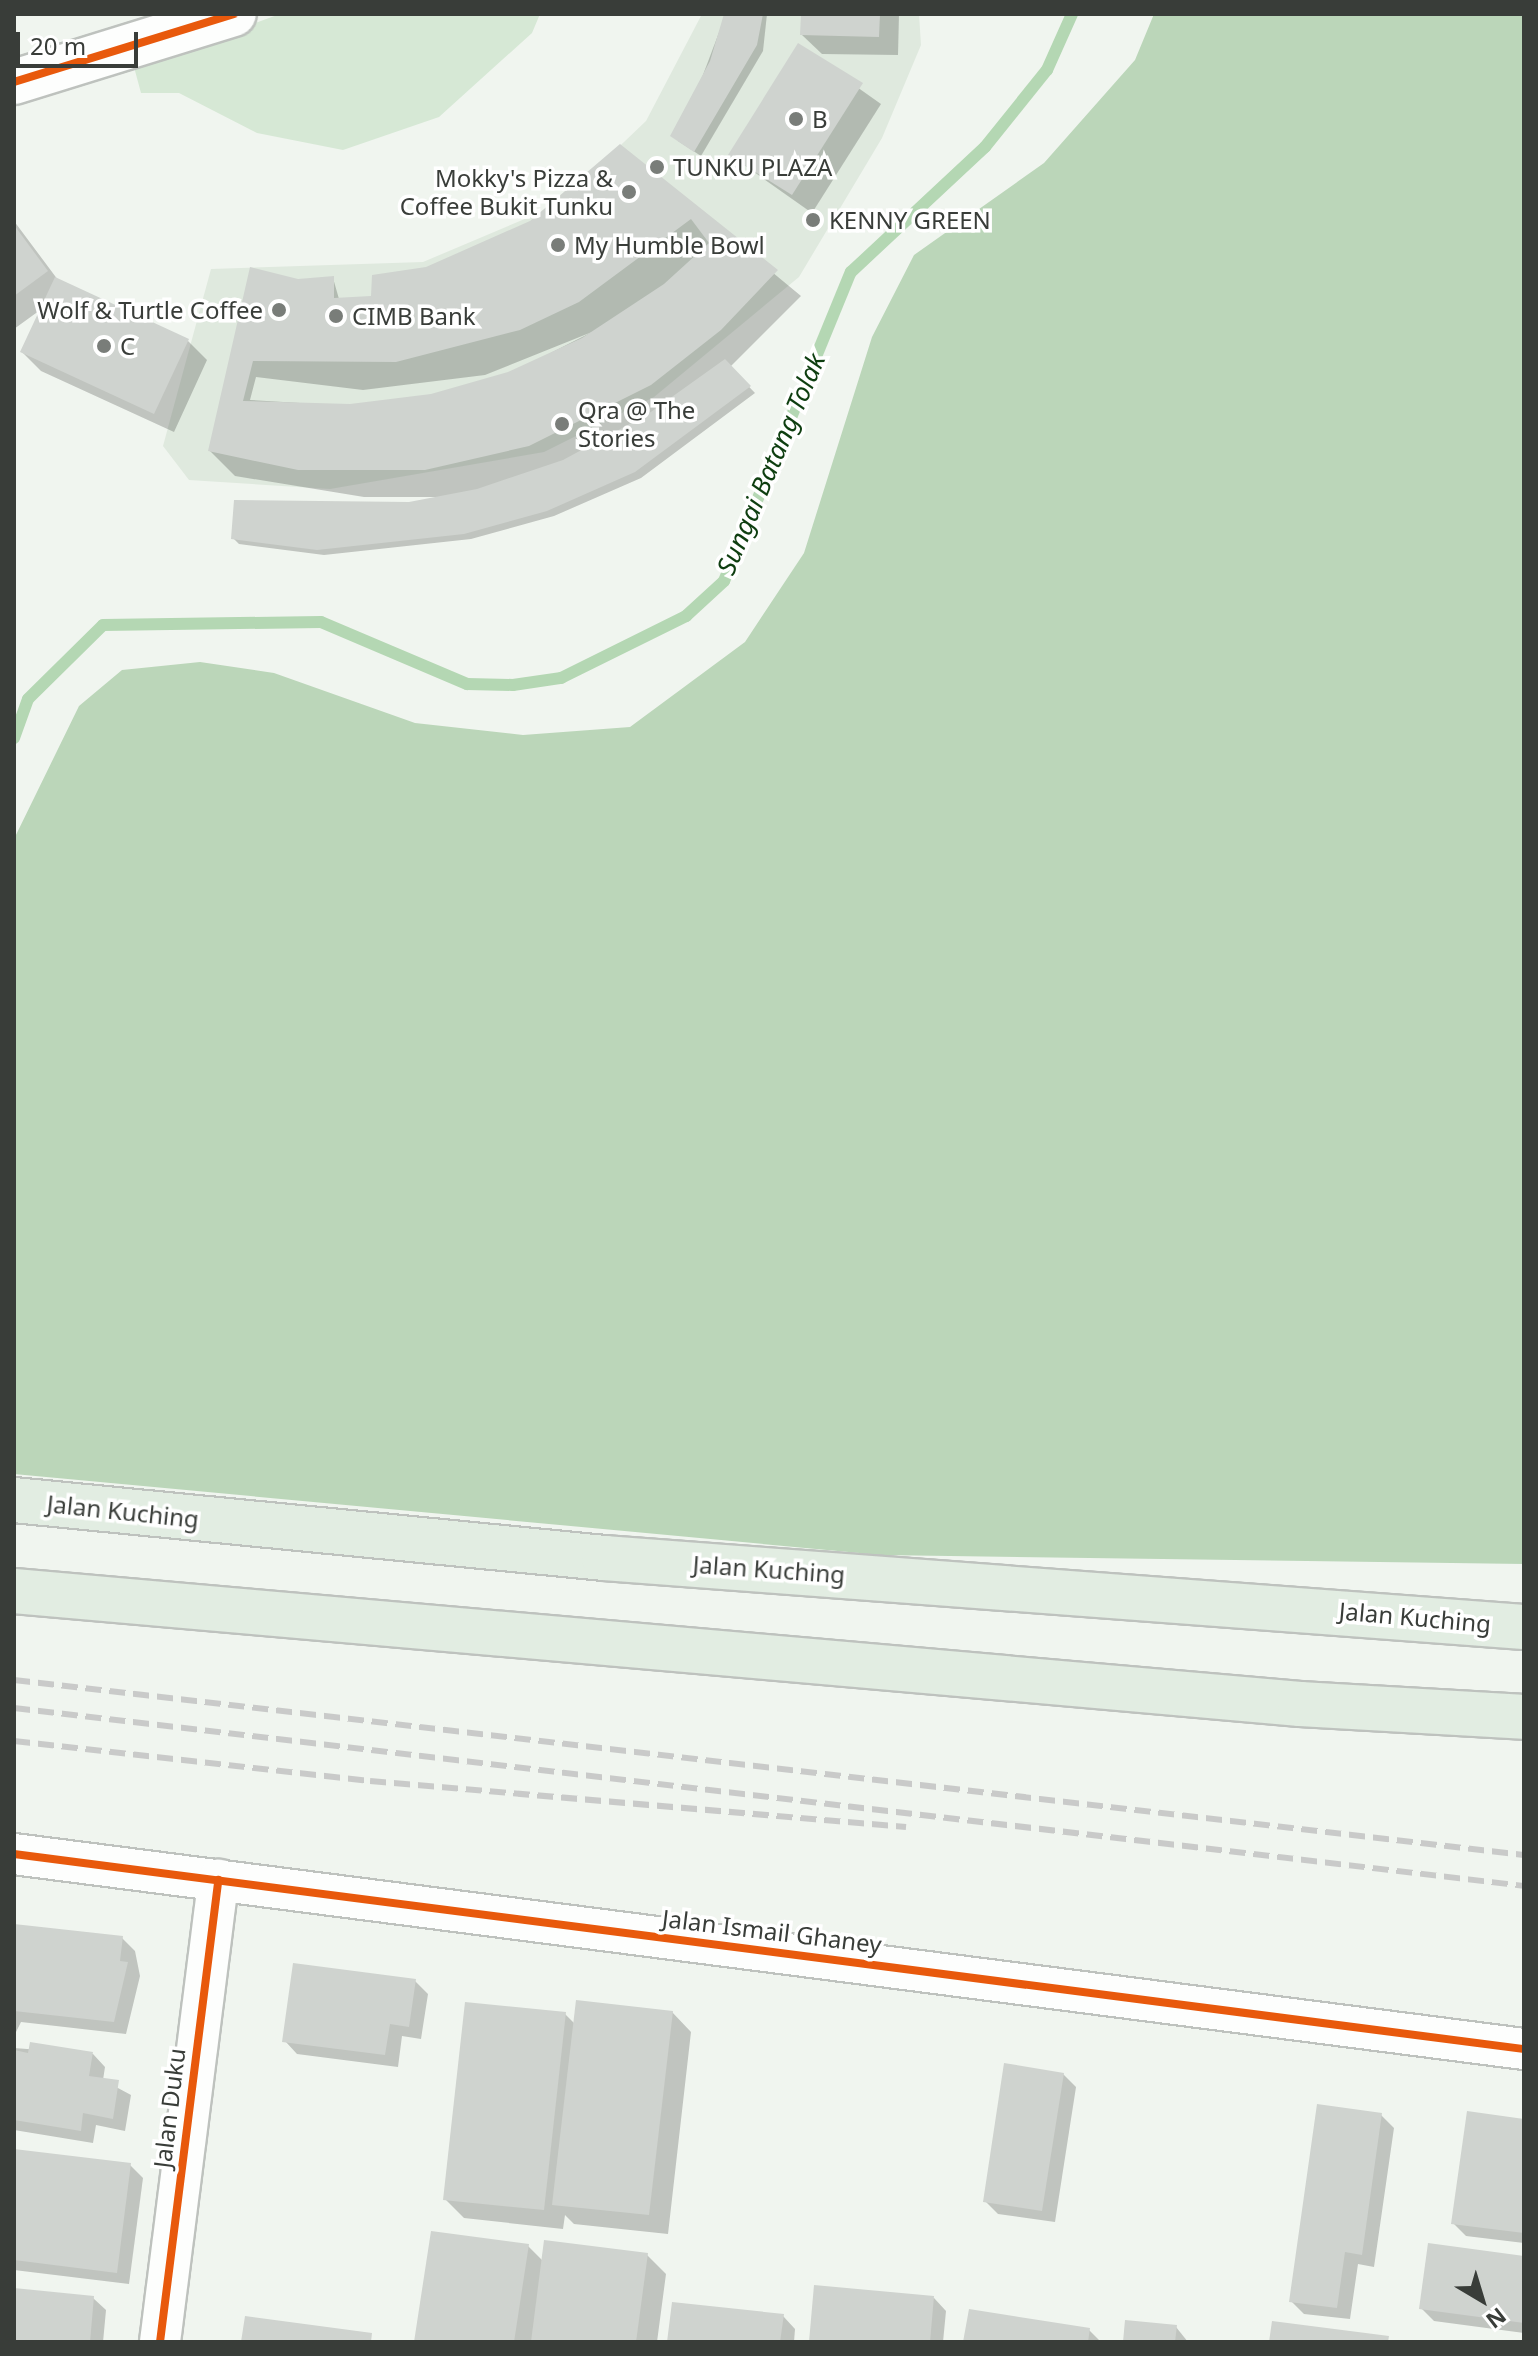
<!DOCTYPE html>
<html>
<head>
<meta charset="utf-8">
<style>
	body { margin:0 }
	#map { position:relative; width:1538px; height:2356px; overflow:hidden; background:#f0f5ef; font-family:"Noto Sans",sans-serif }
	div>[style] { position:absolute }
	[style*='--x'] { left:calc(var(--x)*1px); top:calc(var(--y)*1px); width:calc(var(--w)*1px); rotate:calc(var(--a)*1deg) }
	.built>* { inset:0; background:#dfe9de }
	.green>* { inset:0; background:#d6e8d5 }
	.forest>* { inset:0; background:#bbd6b9 }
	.shadow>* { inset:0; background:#0003 }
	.stream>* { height:12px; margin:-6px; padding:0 6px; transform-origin:6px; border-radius:6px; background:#b4d7b3 }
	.building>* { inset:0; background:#cfd3cf }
	.roads { filter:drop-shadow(2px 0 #bec2be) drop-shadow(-2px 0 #bec2be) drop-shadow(0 2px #bec2be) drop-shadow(0 -2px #bec2be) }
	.minor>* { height:40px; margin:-20px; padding:0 20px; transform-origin:20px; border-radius:20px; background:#fdfefd }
	.tertiary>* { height:44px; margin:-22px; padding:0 22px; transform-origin:22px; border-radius:22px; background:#fdfefd }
	.trunk>* { height:44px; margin:-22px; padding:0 22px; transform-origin:22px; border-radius:22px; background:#e2ede2 }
	.rail>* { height:6px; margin-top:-3px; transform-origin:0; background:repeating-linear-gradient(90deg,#c9cac9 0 16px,transparent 0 24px) }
	.cycleway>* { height:8px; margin:-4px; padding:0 4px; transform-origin:4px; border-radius:4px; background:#e8590c }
	.dots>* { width:22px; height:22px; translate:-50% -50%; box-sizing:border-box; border:4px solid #fff; border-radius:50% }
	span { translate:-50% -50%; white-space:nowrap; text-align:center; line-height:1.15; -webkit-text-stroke:7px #fff; paint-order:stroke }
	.poi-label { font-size:24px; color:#393d39 }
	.left { translate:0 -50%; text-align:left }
	.right { translate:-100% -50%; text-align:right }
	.street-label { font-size:24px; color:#393d39 }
	.water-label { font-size:26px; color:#0e3e10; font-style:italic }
	.frame { position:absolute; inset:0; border:16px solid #393d39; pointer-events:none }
	.north { position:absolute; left:1442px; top:2260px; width:80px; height:80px; -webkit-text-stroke:6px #fff; paint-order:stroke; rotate:142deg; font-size:22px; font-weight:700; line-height:32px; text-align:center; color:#393d39 }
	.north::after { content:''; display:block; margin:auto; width:28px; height:36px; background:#393d39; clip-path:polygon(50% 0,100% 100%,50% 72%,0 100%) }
	.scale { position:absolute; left:16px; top:32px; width:122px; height:36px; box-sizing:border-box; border:4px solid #393d39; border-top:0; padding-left:10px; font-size:24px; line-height:28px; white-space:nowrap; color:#393d39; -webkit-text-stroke:6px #fff; paint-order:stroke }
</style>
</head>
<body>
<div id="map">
	<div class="built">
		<div style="clip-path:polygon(702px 14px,919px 14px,921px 45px,882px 138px,799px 277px,654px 397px,544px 452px,330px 489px,189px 480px,163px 446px,211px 269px,423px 262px,558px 205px,646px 121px)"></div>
	</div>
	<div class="green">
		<div style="clip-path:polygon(280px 14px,540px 14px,532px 33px,439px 117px,343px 150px,257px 133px,179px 93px,141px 93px,134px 67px)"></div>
	</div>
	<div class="forest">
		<div style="clip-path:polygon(1154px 14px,1524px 14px,1524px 1564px,881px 1555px,14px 1474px,14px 839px,79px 706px,122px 670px,200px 662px,274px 673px,415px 723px,523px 735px,630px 727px,745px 642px,804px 553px,872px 337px,914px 255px,1044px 163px,1135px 60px)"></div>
	</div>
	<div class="shadow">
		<div style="clip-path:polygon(726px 14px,767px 14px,763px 51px,701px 156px,678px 141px)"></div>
		<div style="clip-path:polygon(803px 14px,899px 14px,898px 55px,822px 54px,802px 35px)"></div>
		<div style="clip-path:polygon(799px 46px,881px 104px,812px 213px,730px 155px)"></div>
		<div style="clip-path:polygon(evenodd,620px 146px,801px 296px,730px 367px,755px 393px,641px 478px,554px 516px,471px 539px,324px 555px,239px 544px,233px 538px,448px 497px,364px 497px,235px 476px,210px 451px,233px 358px,298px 281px,333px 278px,339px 299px,373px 298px,531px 223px,620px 146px,592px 332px,509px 374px,431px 396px,350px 406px,250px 400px,256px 377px,363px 390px,485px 375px,592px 332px)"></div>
		<div style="clip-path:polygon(14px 221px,58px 280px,188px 341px,207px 360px,174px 432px,41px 371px,22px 352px,43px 308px,14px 329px)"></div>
		<div style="clip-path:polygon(14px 1926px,122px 1938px,135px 1951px,140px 1976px,126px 2034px,21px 2022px,14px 2036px)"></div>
		<div style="clip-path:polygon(415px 1981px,428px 1994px,421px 2039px,402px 2036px,398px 2067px,297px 2054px,285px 2041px)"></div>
		<div style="clip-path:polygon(672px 2012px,691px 2032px,668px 2234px,574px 2224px,565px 2215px,563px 2229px,464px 2218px,445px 2199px,565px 2014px,575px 2024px)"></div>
		<div style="clip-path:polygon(14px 2048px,93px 2054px,105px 2067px,103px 2080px,131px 2095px,125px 2131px,96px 2125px,93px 2143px,14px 2130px)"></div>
		<div style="clip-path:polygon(1063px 2074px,1076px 2087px,1055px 2222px,998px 2214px,985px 2201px)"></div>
		<div style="clip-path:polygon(1381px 2115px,1394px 2128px,1374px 2267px,1358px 2264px,1350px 2319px,1304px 2314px,1291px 2301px)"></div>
		<div style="clip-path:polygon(1524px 2121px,1524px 2243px,1466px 2236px,1453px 2223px)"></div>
		<div style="clip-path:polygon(14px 2161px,130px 2165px,143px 2178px,129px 2284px,14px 2270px)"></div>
		<div style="clip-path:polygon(528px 2246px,543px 2261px,647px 2255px,666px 2274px,657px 2342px,416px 2342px)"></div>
		<div style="clip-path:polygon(1524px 2258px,1524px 2333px,1434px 2321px,1421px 2308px)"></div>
		<div style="clip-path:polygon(14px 2290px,93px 2298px,106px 2310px,103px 2342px,14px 2342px)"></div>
		<div style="clip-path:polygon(934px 2298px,946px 2311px,943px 2342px,811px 2342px)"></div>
		<div style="clip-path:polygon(783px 2316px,795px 2329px,794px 2342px,669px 2342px)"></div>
		<div style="clip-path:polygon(1176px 2327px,1188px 2342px,1125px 2342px)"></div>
		<div style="clip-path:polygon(1089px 2330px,1101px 2342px,965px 2342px)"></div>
	</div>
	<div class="stream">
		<div style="--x:14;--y:738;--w:41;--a:-70.3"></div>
		<div style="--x:28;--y:699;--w:105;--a:-44.6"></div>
		<div style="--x:103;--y:625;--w:218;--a:-0.8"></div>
		<div style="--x:321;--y:622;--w:159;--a:23"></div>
		<div style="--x:467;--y:684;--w:46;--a:1.2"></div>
		<div style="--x:513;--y:685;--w:49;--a:-8.3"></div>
		<div style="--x:561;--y:678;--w:140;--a:-26.4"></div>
		<div style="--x:686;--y:616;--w:52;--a:-42.6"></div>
		<div style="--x:724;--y:581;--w:334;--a:-67.7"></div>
		<div style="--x:851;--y:272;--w:183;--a:-43"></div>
		<div style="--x:985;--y:147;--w:99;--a:-51.2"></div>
		<div style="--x:1047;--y:70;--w:61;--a:-65.9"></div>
	</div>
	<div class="building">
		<div style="clip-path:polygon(724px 14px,763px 14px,757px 45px,694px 152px,670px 136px,710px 61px)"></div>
		<div style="clip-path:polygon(801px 14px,880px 14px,879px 37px,800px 35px)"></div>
		<div style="clip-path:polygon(798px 43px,863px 83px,792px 195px,728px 155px)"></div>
		<div style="clip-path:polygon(evenodd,620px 144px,778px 270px,721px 330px,651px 385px,529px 446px,425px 470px,298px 470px,208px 451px,250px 267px,298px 279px,334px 276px,334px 298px,371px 296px,372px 275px,426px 267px,530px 221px,620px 144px,691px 219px,709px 243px,664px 284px,582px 338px,508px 372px,431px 394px,350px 404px,243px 401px,253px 361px,396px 362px,520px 330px,579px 302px,691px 219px)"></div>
		<div style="clip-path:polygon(14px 225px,48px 271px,14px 296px)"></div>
		<div style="clip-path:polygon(55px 277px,189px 339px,154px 414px,20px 352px)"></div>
		<div style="clip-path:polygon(725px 359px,751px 386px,635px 472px,547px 511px,464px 534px,317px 550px,231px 539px,234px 500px,409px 502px,477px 489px,563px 460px,648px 414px)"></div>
		<div style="clip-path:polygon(14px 1924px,123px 1936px,120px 1961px,128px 1962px,114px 2022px,14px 2011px)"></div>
		<div style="clip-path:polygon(293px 1963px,416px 1979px,409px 2027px,390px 2024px,385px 2055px,282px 2042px)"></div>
		<div style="clip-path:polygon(576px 2000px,673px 2011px,649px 2215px,552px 2205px)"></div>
		<div style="clip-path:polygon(465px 2002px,566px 2012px,544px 2210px,443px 2200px)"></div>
		<div style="clip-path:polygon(30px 2042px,93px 2052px,89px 2076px,119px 2080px,113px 2119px,83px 2113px,81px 2131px,14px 2120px,14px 2050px,28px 2053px)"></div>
		<div style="clip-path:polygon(1004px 2063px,1064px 2073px,1042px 2211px,983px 2202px)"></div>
		<div style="clip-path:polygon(1317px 2104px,1382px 2113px,1362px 2255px,1345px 2252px,1337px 2308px,1289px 2302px)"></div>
		<div style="clip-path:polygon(1467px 2111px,1524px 2119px,1524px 2233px,1451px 2224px)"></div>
		<div style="clip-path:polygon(14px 2149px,131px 2163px,117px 2273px,14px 2260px)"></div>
		<div style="clip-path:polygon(431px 2231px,529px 2244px,514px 2342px,414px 2342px)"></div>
		<div style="clip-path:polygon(544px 2240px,648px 2253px,636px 2342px,531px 2342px)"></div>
		<div style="clip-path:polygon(1428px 2243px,1524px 2256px,1524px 2323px,1419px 2309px)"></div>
		<div style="clip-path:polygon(814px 2285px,934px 2296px,930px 2342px,809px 2342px)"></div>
		<div style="clip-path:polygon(14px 2288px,94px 2296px,90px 2342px,14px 2342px)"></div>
		<div style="clip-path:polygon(672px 2302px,784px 2314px,780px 2342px,667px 2342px)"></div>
		<div style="clip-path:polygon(969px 2309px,1090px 2328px,1088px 2342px,963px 2342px)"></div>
		<div style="clip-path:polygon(245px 2316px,372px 2333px,371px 2342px,241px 2342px)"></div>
		<div style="clip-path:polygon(1125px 2320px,1177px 2325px,1175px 2342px,1123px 2342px)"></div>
		<div style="clip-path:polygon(1272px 2321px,1389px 2336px,1388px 2342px,1269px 2342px)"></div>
	</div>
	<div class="roads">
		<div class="minor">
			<div style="--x:14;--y:1854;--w:1523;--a:7.36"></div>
			<div style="--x:160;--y:2342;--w:466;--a:-82.8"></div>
		</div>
		<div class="tertiary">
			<div style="--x:14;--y:82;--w:230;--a:-17.2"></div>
		</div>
		<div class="trunk">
			<div style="--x:14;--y:1500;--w:593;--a:5.61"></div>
			<div style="--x:604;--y:1558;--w:923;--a:4.29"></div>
			<div style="--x:14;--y:1591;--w:1291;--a:5.02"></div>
			<div style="--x:1300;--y:1704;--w:224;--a:3.3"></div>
		</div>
	</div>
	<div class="rail">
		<div style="--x:14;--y:1680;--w:1520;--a:6.61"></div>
		<div style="--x:14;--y:1708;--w:1520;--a:6.72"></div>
		<div style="--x:14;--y:1741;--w:358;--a:6.4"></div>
		<div style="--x:370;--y:1781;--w:538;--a:4.91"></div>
	</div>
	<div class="cycleway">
		<div style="--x:14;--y:82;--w:230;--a:-17.2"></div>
		<div style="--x:14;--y:1854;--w:1523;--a:7.36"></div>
		<div style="--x:160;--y:2342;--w:466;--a:-82.8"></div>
	</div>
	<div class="dots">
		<div style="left:796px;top:119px;background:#797d79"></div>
		<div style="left:657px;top:167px;background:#797d79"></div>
		<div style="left:629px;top:192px;background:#797d79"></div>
		<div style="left:813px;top:220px;background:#797d79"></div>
		<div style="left:558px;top:245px;background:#797d79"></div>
		<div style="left:279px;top:310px;background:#797d79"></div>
		<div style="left:336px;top:316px;background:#797d79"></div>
		<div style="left:104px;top:346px;background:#797d79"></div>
		<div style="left:562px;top:424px;background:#797d79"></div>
	</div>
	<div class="poi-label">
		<span class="left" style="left:812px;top:119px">B</span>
		<span class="left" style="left:673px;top:167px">TUNKU PLAZA</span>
		<span class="right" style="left:613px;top:192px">Mokky's Pizza &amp;<br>Coffee Bukit Tunku</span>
		<span class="left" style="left:829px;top:220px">KENNY GREEN</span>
		<span class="left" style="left:574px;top:245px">My Humble Bowl</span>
		<span class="right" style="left:263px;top:310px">Wolf &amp; Turtle Coffee</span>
		<span class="left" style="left:352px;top:316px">CIMB Bank</span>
		<span class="left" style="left:120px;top:346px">C</span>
		<span class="left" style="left:578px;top:424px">Qra @ The<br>Stories</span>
	</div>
	<div class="street-label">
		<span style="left:123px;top:1511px;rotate:6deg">Jalan Kuching</span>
		<span style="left:769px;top:1569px;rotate:4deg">Jalan Kuching</span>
		<span style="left:1415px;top:1617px;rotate:5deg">Jalan Kuching</span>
		<span style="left:772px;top:1931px;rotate:7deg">Jalan Ismail Ghaney</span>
		<span style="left:169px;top:2108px;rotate:-83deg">Jalan Duku</span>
	</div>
	<div class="water-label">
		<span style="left:771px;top:464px;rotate:-67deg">Sungai Batang Tolak</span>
	</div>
	<div class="frame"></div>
	<div class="north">N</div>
	<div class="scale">20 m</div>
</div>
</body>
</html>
